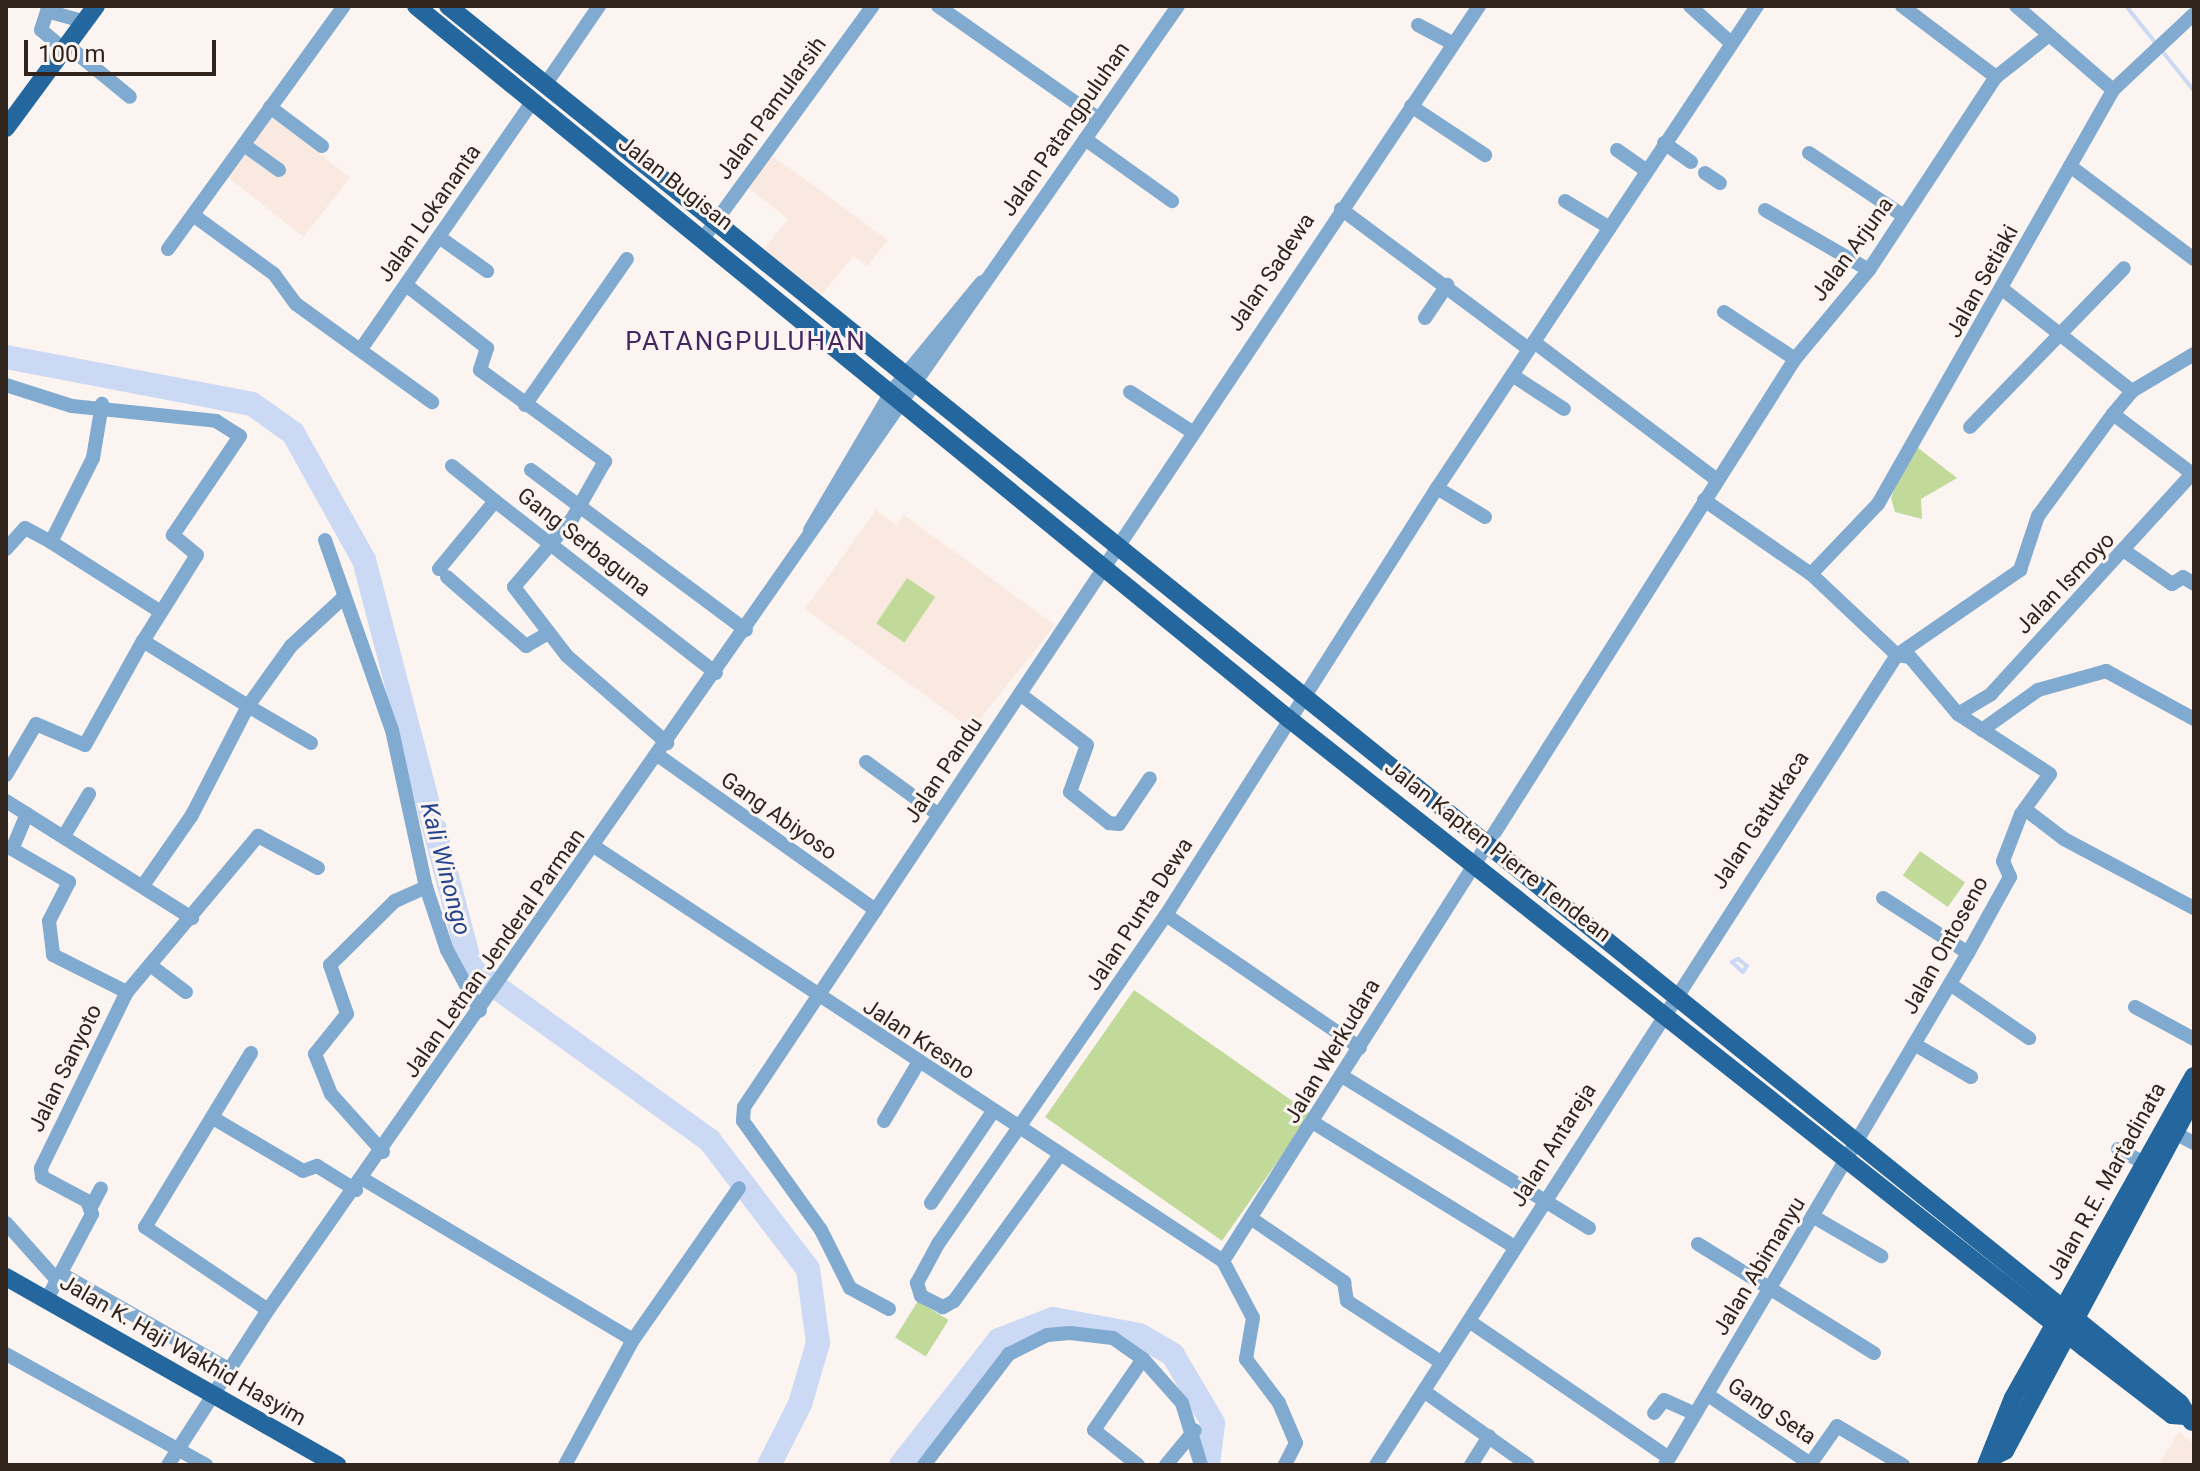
<!DOCTYPE html>
<style>
body{margin:0}
#map{position:relative;width:2200px;height:1471px;overflow:hidden;background:#fbf4f0;font-family:Roboto,sans-serif}
div>[style]{position:absolute}
[style*='--x']{left:calc(var(--x)*1px);top:calc(var(--y)*1px);width:calc(var(--w)*1px);rotate:calc(var(--a)*1deg)}
.built>*{inset:0;background:#fae9e0;transform-origin:0 0}
.green>*{inset:0;background:#c1da9a;transform-origin:0 0}
.stream>*{height:4px;margin:-2px;padding:0 2px;transform-origin:2px;border-radius:2px;background:#ccd9f4}
.river>*{height:24px;margin:-12px;padding:0 12px;transform-origin:12px;border-radius:12px;background:#ccd9f4}
.minor>*{height:14px;margin:-7px;padding:0 7px;transform-origin:7px;border-radius:7px;background:#80aad0}
.major>*{height:18px;margin:-9px;padding:0 9px;transform-origin:9px;border-radius:9px;background:#23679e}
span{translate:-50% -50%;white-space:nowrap;text-align:center;line-height:1.15;-webkit-text-stroke:6px #fbf4f0;paint-order:stroke}
.street-label{font-size:22px;color:#30241d}
.water-label{font-size:24px;color:#254490;font-style:italic}
.quarter-label{font-size:26px;color:#442760;letter-spacing:2px}
.frame{position:absolute;inset:0;border:8px solid #30241d;pointer-events:none}
.scale{position:absolute;left:24px;top:40px;width:192px;height:36px;box-sizing:border-box;border:4px solid #30241d;border-top:0;padding-left:10px;font-size:24px;line-height:28px;white-space:nowrap;color:#30241d;-webkit-text-stroke:6px #fbf4f0;paint-order:stroke}
</style>
<div id="map">
<div class="built">
<i style="left:271px;top:116px;width:100px;height:75px;rotate:38deg"></i>
<i style="clip-path:polygon(770px 154px,888px 240px,867px 266px,853px 256px,820px 297px,763px 251px,788px 219px,746px 186px)"></i>
<i style="clip-path:polygon(876px 510px,896px 525px,904px 515px,1055px 625px,972px 729px,805px 609px)"></i>
<i style="clip-path:polygon(2179px 1432px,2194px 1444px,2194px 1465px,2158px 1465px)"></i>
</div>
<div class="green">
<i style="clip-path:polygon(1913px 444px,1957px 478px,1921px 499px,1922px 519px,1895px 512px,1891px 498px)"></i>
<i style="left:907px;top:578px;width:34px;height:55px;rotate:34deg"></i>
<i style="left:1920px;top:851px;width:55px;height:30px;rotate:35deg"></i>
<i style="left:1134px;top:990px;width:216px;height:155px;rotate:35deg"></i>
<i style="left:918px;top:1301px;width:36px;height:43px;rotate:32deg"></i>
</div>
<div class="stream">
<i style="--x:2126;--y:6;--w:109;--a:51.3"></i>
<i style="--x:1738;--y:959;--w:11;--a:38"></i>
<i style="--x:1747;--y:966;--w:7;--a:124"></i>
<i style="--x:1743;--y:972;--w:15;--a:-138"></i>
<i style="--x:1732;--y:962;--w:7;--a:-27"></i>
</div>
<div class="river">
<i style="--x:6;--y:357;--w:250;--a:10.8"></i>
<i style="--x:252;--y:404;--w:50;--a:35.3"></i>
<i style="--x:293;--y:433;--w:145;--a:60.8"></i>
<i style="--x:364;--y:560;--w:423;--a:75.3"></i>
<i style="--x:471;--y:969;--w:294;--a:35.7"></i>
<i style="--x:710;--y:1141;--w:161;--a:52.6"></i>
<i style="--x:808;--y:1269;--w:75;--a:82.3"></i>
<i style="--x:818;--y:1343;--w:64;--a:106.4"></i>
<i style="--x:800;--y:1404;--w:68;--a:116.9"></i>
<i style="--x:901;--y:1465;--w:159;--a:-51.9"></i>
<i style="--x:999;--y:1340;--w:58;--a:-21.3"></i>
<i style="--x:1053;--y:1319;--w:87;--a:10.5"></i>
<i style="--x:1139;--y:1335;--w:39;--a:30"></i>
<i style="--x:1173;--y:1355;--w:79;--a:59.5"></i>
<i style="--x:1213;--y:1423;--w:42;--a:96.8"></i>
</div>
<div class="minor">
<i style="--x:938;--y:6;--w:197;--a:35.1"></i>
<i style="--x:1690;--y:6;--w:54;--a:42"></i>
<i style="--x:1902;--y:6;--w:118;--a:37.1"></i>
<i style="--x:2016;--y:6;--w:128;--a:40.9"></i>
<i style="--x:1418;--y:25;--w:40;--a:28"></i>
<i style="--x:68;--y:46;--w:80;--a:39.4"></i>
<i style="--x:65;--y:50;--w:31;--a:-140"></i>
<i style="--x:41;--y:30;--w:20;--a:-72"></i>
<i style="--x:47;--y:11;--w:40;--a:16"></i>
<i style="--x:545;--y:85;--w:96;--a:-55.6"></i>
<i style="--x:1411;--y:106;--w:89;--a:33.5"></i>
<i style="--x:270;--y:107;--w:65;--a:36.9"></i>
<i style="--x:1085;--y:139;--w:107;--a:35.5"></i>
<i style="--x:1664;--y:143;--w:33;--a:35"></i>
<i style="--x:244;--y:145;--w:43;--a:35.5"></i>
<i style="--x:1617;--y:150;--w:35;--a:35"></i>
<i style="--x:1809;--y:153;--w:114;--a:33.6"></i>
<i style="--x:2070;--y:166;--w:155;--a:36.9"></i>
<i style="--x:1705;--y:173;--w:18;--a:34"></i>
<i style="--x:1565;--y:201;--w:52;--a:31"></i>
<i style="--x:1341;--y:209;--w:234;--a:36.7"></i>
<i style="--x:1765;--y:210;--w:120;--a:30"></i>
<i style="--x:193;--y:215;--w:100;--a:36.1"></i>
<i style="--x:274;--y:274;--w:37;--a:54"></i>
<i style="--x:296;--y:304;--w:168;--a:35.8"></i>
<i style="--x:705;--y:236;--w:285;--a:-53.9"></i>
<i style="--x:439;--y:237;--w:59;--a:35.3"></i>
<i style="--x:168;--y:249;--w:300;--a:-54.1"></i>
<i style="--x:406;--y:285;--w:103;--a:37.9"></i>
<i style="--x:487;--y:348;--w:23;--a:108"></i>
<i style="--x:480;--y:370;--w:155;--a:36.1"></i>
<i style="--x:605;--y:461;--w:67;--a:119.6"></i>
<i style="--x:572;--y:519;--w:89;--a:130.5"></i>
<i style="--x:514;--y:587;--w:87;--a:52.5"></i>
<i style="--x:567;--y:656;--w:133;--a:41"></i>
<i style="--x:2001;--y:288;--w:167;--a:38.2"></i>
<i style="--x:1724;--y:312;--w:85;--a:33.5"></i>
<i style="--x:1425;--y:318;--w:40;--a:-56"></i>
<i style="--x:1534;--y:342;--w:229;--a:37"></i>
<i style="--x:361;--y:349;--w:302;--a:-55.3"></i>
<i style="--x:1512;--y:375;--w:62;--a:33.2"></i>
<i style="--x:6;--y:385;--w:69;--a:17.7"></i>
<i style="--x:72;--y:406;--w:145;--a:5.9"></i>
<i style="--x:216;--y:421;--w:28;--a:32"></i>
<i style="--x:240;--y:436;--w:120;--a:124.1"></i>
<i style="--x:173;--y:535;--w:31;--a:40"></i>
<i style="--x:197;--y:555;--w:102;--a:122.1"></i>
<i style="--x:1130;--y:392;--w:72;--a:32.6"></i>
<i style="--x:525;--y:405;--w:178;--a:-55.1"></i>
<i style="--x:2113;--y:414;--w:101;--a:37"></i>
<i style="--x:1970;--y:427;--w:221;--a:-45.9"></i>
<i style="--x:452;--y:466;--w:55;--a:39.1"></i>
<i style="--x:531;--y:470;--w:268;--a:36.7"></i>
<i style="--x:1437;--y:488;--w:56;--a:31.1"></i>
<i style="--x:1704;--y:500;--w:130;--a:34.7"></i>
<i style="--x:1811;--y:574;--w:118;--a:43.3"></i>
<i style="--x:810;--y:530;--w:161;--a:-59.5"></i>
<i style="--x:892;--y:391;--w:141;--a:-50.5"></i>
<i style="--x:325;--y:540;--w:201;--a:70.6"></i>
<i style="--x:392;--y:730;--w:161;--a:77.8"></i>
<i style="--x:51;--y:542;--w:130;--a:32.5"></i>
<i style="--x:6;--y:549;--w:28;--a:-48"></i>
<i style="--x:25;--y:528;--w:30;--a:28"></i>
<i style="--x:51;--y:542;--w:94;--a:-63.4"></i>
<i style="--x:93;--y:458;--w:55;--a:-80.5"></i>
<i style="--x:2126;--y:552;--w:56;--a:34.8"></i>
<i style="--x:2172;--y:584;--w:13;--a:-32"></i>
<i style="--x:2183;--y:577;--w:13;--a:32"></i>
<i style="--x:439;--y:569;--w:88;--a:-50.5"></i>
<i style="--x:495;--y:501;--w:280;--a:37.9"></i>
<i style="--x:1811;--y:574;--w:97;--a:-46.3"></i>
<i style="--x:1878;--y:504;--w:476;--a:-60.4"></i>
<i style="--x:2113;--y:90;--w:111;--a:-43.2"></i>
<i style="--x:447;--y:577;--w:105;--a:41.1"></i>
<i style="--x:526;--y:646;--w:24;--a:-30"></i>
<i style="--x:1020;--y:694;--w:84;--a:37.3"></i>
<i style="--x:1087;--y:745;--w:50;--a:109.9"></i>
<i style="--x:1070;--y:792;--w:50;--a:38.5"></i>
<i style="--x:1109;--y:823;--w:10;--a:6"></i>
<i style="--x:1119;--y:824;--w:55;--a:-56"></i>
<i style="--x:1958;--y:714;--w:39;--a:-31"></i>
<i style="--x:1991;--y:694;--w:301;--a:-47.6"></i>
<i style="--x:1982;--y:730;--w:69;--a:-35.5"></i>
<i style="--x:2038;--y:690;--w:71;--a:-15.6"></i>
<i style="--x:2106;--y:671;--w:100;--a:28.6"></i>
<i style="--x:311;--y:743;--w:73;--a:-149.6"></i>
<i style="--x:248;--y:706;--w:74;--a:-54.4"></i>
<i style="--x:291;--y:646;--w:69;--a:-42.7"></i>
<i style="--x:659;--y:756;--w:266;--a:35.4"></i>
<i style="--x:866;--y:762;--w:90;--a:36"></i>
<i style="--x:6;--y:775;--w:59;--a:-59.5"></i>
<i style="--x:36;--y:724;--w:53;--a:23.2"></i>
<i style="--x:85;--y:745;--w:119;--a:-60.9"></i>
<i style="--x:143;--y:641;--w:123;--a:31.8"></i>
<i style="--x:248;--y:706;--w:123;--a:117.2"></i>
<i style="--x:192;--y:815;--w:84;--a:124.8"></i>
<i style="--x:6;--y:801;--w:220;--a:32.2"></i>
<i style="--x:2026;--y:810;--w:48;--a:37.3"></i>
<i style="--x:2064;--y:839;--w:147;--a:28"></i>
<i style="--x:27;--y:814;--w:38;--a:113"></i>
<i style="--x:12;--y:849;--w:66;--a:30.1"></i>
<i style="--x:69;--y:882;--w:44;--a:117.1"></i>
<i style="--x:49;--y:921;--w:34;--a:83"></i>
<i style="--x:53;--y:955;--w:83;--a:26.6"></i>
<i style="--x:64;--y:836;--w:49;--a:-59.2"></i>
<i style="--x:595;--y:847;--w:752;--a:33.39"></i>
<i style="--x:1883;--y:898;--w:101;--a:32.9"></i>
<i style="--x:1166;--y:915;--w:235;--a:34.4"></i>
<i style="--x:154;--y:968;--w:40;--a:37"></i>
<i style="--x:1950;--y:984;--w:96;--a:34.4"></i>
<i style="--x:2135;--y:1007;--w:67;--a:28.5"></i>
<i style="--x:1914;--y:1044;--w:66;--a:30.1"></i>
<i style="--x:251;--y:1053;--w:204;--a:121.3"></i>
<i style="--x:145;--y:1227;--w:148;--a:34"></i>
<i style="--x:1342;--y:1076;--w:290;--a:31.6"></i>
<i style="--x:213;--y:1118;--w:104;--a:30.5"></i>
<i style="--x:303;--y:1171;--w:15;--a:-20"></i>
<i style="--x:317;--y:1166;--w:46;--a:31.6"></i>
<i style="--x:884;--y:1121;--w:65;--a:-59.5"></i>
<i style="--x:1314;--y:1123;--w:236;--a:31.7"></i>
<i style="--x:2175;--y:1133;--w:21;--a:28"></i>
<i style="--x:2118;--y:1149;--w:30;--a:28"></i>
<i style="--x:383;--y:1152;--w:78;--a:-131.9"></i>
<i style="--x:331;--y:1094;--w:43;--a:-111.8"></i>
<i style="--x:315;--y:1054;--w:51;--a:-51.3"></i>
<i style="--x:347;--y:1014;--w:52;--a:-109.1"></i>
<i style="--x:330;--y:965;--w:91;--a:-44.6"></i>
<i style="--x:395;--y:901;--w:34;--a:-24"></i>
<i style="--x:426;--y:887;--w:66;--a:71.6"></i>
<i style="--x:447;--y:950;--w:69;--a:61.6"></i>
<i style="--x:1059;--y:1156;--w:179;--a:125.9"></i>
<i style="--x:954;--y:1301;--w:13;--a:151"></i>
<i style="--x:943;--y:1307;--w:25;--a:-153"></i>
<i style="--x:921;--y:1296;--w:14;--a:-107"></i>
<i style="--x:917;--y:1283;--w:44;--a:-61.7"></i>
<i style="--x:938;--y:1244;--w:400;--a:-55.3"></i>
<i style="--x:1166;--y:915;--w:506;--a:-57.6"></i>
<i style="--x:1437;--y:488;--w:579;--a:-56.42"></i>
<i style="--x:363;--y:1179;--w:314;--a:30.8"></i>
<i style="--x:931;--y:1203;--w:109;--a:-55.9"></i>
<i style="--x:91;--y:1207;--w:21;--a:-62"></i>
<i style="--x:1814;--y:1217;--w:78;--a:30.2"></i>
<i style="--x:1252;--y:1219;--w:112;--a:34.4"></i>
<i style="--x:1344;--y:1282;--w:19;--a:81"></i>
<i style="--x:1347;--y:1301;--w:113;--a:33.1"></i>
<i style="--x:6;--y:1223;--w:75;--a:48.2"></i>
<i style="--x:1698;--y:1244;--w:207;--a:31.8"></i>
<i style="--x:1223;--y:1261;--w:1068;--a:-57.62"></i>
<i style="--x:1795;--y:359;--w:116;--a:-50.3"></i>
<i style="--x:1869;--y:270;--w:231;--a:-56.7"></i>
<i style="--x:1996;--y:77;--w:66;--a:-38.3"></i>
<i style="--x:1223;--y:1261;--w:64;--a:62.2"></i>
<i style="--x:1253;--y:1318;--w:42;--a:99.7"></i>
<i style="--x:1246;--y:1359;--w:55;--a:53.1"></i>
<i style="--x:1279;--y:1403;--w:43;--a:67"></i>
<i style="--x:1296;--y:1443;--w:25;--a:117"></i>
<i style="--x:60;--y:1273;--w:193;--a:29.7"></i>
<i style="--x:47;--y:1299;--w:96;--a:-62.1"></i>
<i style="--x:92;--y:1214;--w:14;--a:-111"></i>
<i style="--x:87;--y:1201;--w:51;--a:-151.9"></i>
<i style="--x:42;--y:1177;--w:9;--a:-96"></i>
<i style="--x:41;--y:1168;--w:196;--a:-64"></i>
<i style="--x:127;--y:992;--w:204;--a:-50"></i>
<i style="--x:258;--y:836;--w:68;--a:28.1"></i>
<i style="--x:889;--y:1309;--w:44;--a:-151.7"></i>
<i style="--x:850;--y:1288;--w:65;--a:-116.6"></i>
<i style="--x:821;--y:1230;--w:134;--a:-125.6"></i>
<i style="--x:743;--y:1121;--w:14;--a:-86"></i>
<i style="--x:744;--y:1107;--w:1324;--a:-56.27"></i>
<i style="--x:1469;--y:1321;--w:242;--a:34.4"></i>
<i style="--x:6;--y:1354;--w:229;--a:29"></i>
<i style="--x:1425;--y:1392;--w:126;--a:35.3"></i>
<i style="--x:1708;--y:1395;--w:125;--a:33.9"></i>
<i style="--x:1654;--y:1413;--w:16;--a:-52"></i>
<i style="--x:1664;--y:1400;--w:34;--a:24"></i>
<i style="--x:1811;--y:1463;--w:45;--a:-54.9"></i>
<i style="--x:1837;--y:1426;--w:77;--a:30.6"></i>
<i style="--x:168;--y:1465;--w:184;--a:-57.2"></i>
<i style="--x:268;--y:1310;--w:1590;--a:-55.09"></i>
<i style="--x:565;--y:1465;--w:142;--a:-61.5"></i>
<i style="--x:633;--y:1340;--w:185;--a:-55.1"></i>
<i style="--x:924;--y:1465;--w:140;--a:-52.6"></i>
<i style="--x:1009;--y:1354;--w:42;--a:-26.6"></i>
<i style="--x:1047;--y:1335;--w:23;--a:-5"></i>
<i style="--x:1070;--y:1333;--w:43;--a:6.6"></i>
<i style="--x:1113;--y:1338;--w:37;--a:35"></i>
<i style="--x:1143;--y:1359;--w:59;--a:48.4"></i>
<i style="--x:1182;--y:1403;--w:65;--a:73"></i>
<i style="--x:1138;--y:1465;--w:56;--a:-141.5"></i>
<i style="--x:1094;--y:1430;--w:86;--a:-55.4"></i>
<i style="--x:1166;--y:1465;--w:45;--a:-50.4"></i>
<i style="--x:1376;--y:1465;--w:963;--a:-57.25"></i>
<i style="--x:1897;--y:655;--w:150;--a:-34.6"></i>
<i style="--x:2020;--y:570;--w:57;--a:-71.6"></i>
<i style="--x:2038;--y:516;--w:127;--a:-53.7"></i>
<i style="--x:2113;--y:414;--w:30;--a:-50"></i>
<i style="--x:2132;--y:391;--w:72;--a:-30.8"></i>
<i style="--x:1471;--y:1465;--w:34;--a:-58"></i>
<i style="--x:1665;--y:1465;--w:595;--a:-59.38"></i>
<i style="--x:1968;--y:953;--w:87;--a:-61.1"></i>
<i style="--x:2010;--y:877;--w:17;--a:-114"></i>
<i style="--x:2003;--y:861;--w:50;--a:-69"></i>
<i style="--x:2021;--y:814;--w:49;--a:-54.1"></i>
<i style="--x:2050;--y:774;--w:110;--a:-146.9"></i>
<i style="--x:1958;--y:714;--w:75;--a:-130.1"></i>
<i style="--x:1910;--y:657;--w:13;--a:-171"></i>
</div>
<div class="major">
<i style="--x:416;--y:6;--w:1127;--a:39.24"></i>
<i style="--x:1289;--y:719;--w:1015;--a:38.32"></i>
<i style="--x:2085;--y:1348;--w:110;--a:37.6"></i>
<i style="--x:2172;--y:1415;--w:13;--a:4"></i>
<i style="--x:448;--y:6;--w:2225;--a:38.89"></i>
<i style="--x:2180;--y:1403;--w:22;--a:58"></i>
<i style="--x:6;--y:128;--w:152;--a:-53.6"></i>
<i style="--x:6;--y:1277;--w:381;--a:29.6"></i>
<i style="--x:1989;--y:1459;--w:18;--a:-27"></i>
<i style="--x:2005;--y:1451;--w:399;--a:-61.9"></i>
<i style="--x:1986;--y:1465;--w:72;--a:-68.1"></i>
<i style="--x:2013;--y:1398;--w:369;--a:-60.7"></i>
</div>
<div class="street-label">
<span style="left:771px;top:108px;rotate:-54deg">Jalan Pamularsih</span>
<span style="left:1065px;top:129px;rotate:-55deg">Jalan Patangpuluhan</span>
<span style="left:676px;top:183px;rotate:38deg">Jalan Bugisan</span>
<span style="left:429px;top:213px;rotate:-55deg">Jalan Lokananta</span>
<span style="left:1852px;top:249px;rotate:-54deg">Jalan Arjuna</span>
<span style="left:1271px;top:272px;rotate:-56deg">Jalan Sadewa</span>
<span style="left:1982px;top:281px;rotate:-61deg">Jalan Setiaki</span>
<span style="left:584px;top:542px;rotate:38deg">Gang Serbaguna</span>
<span style="left:2065px;top:583px;rotate:-46deg">Jalan Ismoyo</span>
<span style="left:943px;top:770px;rotate:-56deg">Jalan Pandu</span>
<span style="left:779px;top:816px;rotate:35deg">Gang Abiyoso</span>
<span style="left:1760px;top:820px;rotate:-57deg">Jalan Gatutkaca</span>
<span style="left:1498px;top:851px;rotate:38deg">Jalan Kapten Pierre Tendean</span>
<span style="left:1139px;top:914px;rotate:-57deg">Jalan Punta Dewa</span>
<span style="left:1945px;top:945px;rotate:-61deg">Jalan Ontoseno</span>
<span style="left:494px;top:953px;rotate:-55deg">Jalan Letnan Jenderal Parman</span>
<span style="left:919px;top:1039px;rotate:33deg">Jalan Kresno</span>
<span style="left:1332px;top:1051px;rotate:-59deg">Jalan Werkudara</span>
<span style="left:65px;top:1068px;rotate:-64deg">Jalan Sanyoto</span>
<span style="left:1553px;top:1145px;rotate:-58deg">Jalan Antareja</span>
<span style="left:2106px;top:1181px;rotate:-61deg">Jalan R.E. Martadinata</span>
<span style="left:1759px;top:1266px;rotate:-59deg">Jalan Abimanyu</span>
<span style="left:183px;top:1350px;rotate:30deg">Jalan K. Haji Wakhid Hasyim</span>
<span style="left:1772px;top:1411px;rotate:34deg">Gang Seta</span>
</div>
<div class="water-label">
<span style="left:445px;top:869px;rotate:75deg">Kali Winongo</span>
</div>
<div class="quarter-label">
<span style="left:746px;top:342px">PATANGPULUHAN</span>
</div>
<div class="frame"></div>
<div class="scale">100 m</div>
</div>
